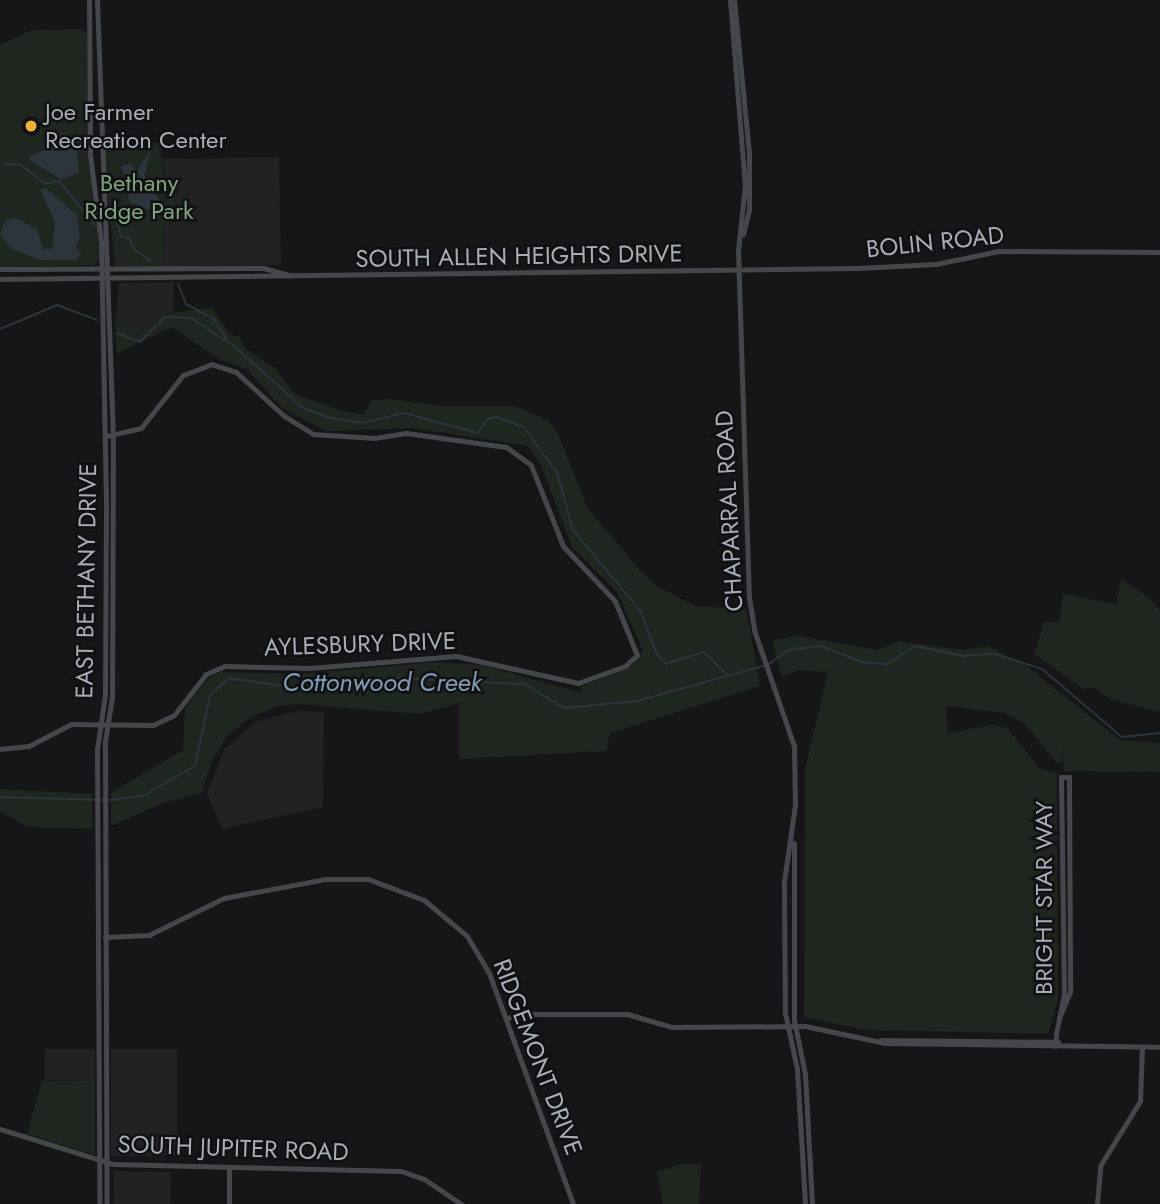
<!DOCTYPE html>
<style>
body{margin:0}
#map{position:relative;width:1160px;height:1204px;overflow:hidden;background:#161618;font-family:Jost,sans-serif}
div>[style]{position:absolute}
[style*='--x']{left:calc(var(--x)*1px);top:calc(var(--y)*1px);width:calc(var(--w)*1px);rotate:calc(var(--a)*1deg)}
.built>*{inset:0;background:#222225;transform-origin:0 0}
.green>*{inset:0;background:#1e261f}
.water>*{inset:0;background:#2c353c}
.stream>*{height:2px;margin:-1px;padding:0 1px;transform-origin:1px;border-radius:1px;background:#2c353c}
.secondary>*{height:5px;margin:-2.5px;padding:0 2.5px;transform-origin:2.5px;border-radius:2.5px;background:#45474d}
.dots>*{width:19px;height:19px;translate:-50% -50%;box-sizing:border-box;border:4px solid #111113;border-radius:50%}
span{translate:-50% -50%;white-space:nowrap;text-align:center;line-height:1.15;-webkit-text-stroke:5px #111113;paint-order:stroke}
.poi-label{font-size:24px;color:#a8adb8}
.left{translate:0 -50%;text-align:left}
.park-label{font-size:24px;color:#7fa381}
.street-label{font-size:24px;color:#a8adb8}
.water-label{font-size:26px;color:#7f9bb3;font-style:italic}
</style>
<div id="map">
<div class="built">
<i style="clip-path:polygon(279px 157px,281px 265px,164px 267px,163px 220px,174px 193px,170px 193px,161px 159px)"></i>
<i style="clip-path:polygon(174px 282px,173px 312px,162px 314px,138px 332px,115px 325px,119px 283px)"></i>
<i style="clip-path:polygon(299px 711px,324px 712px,323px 807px,222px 829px,207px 793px,224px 750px,255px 722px)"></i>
<i style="left:95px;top:1049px;width:31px;height:50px;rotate:90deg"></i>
<i style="left:111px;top:1049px;width:66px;height:107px"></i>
<i style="left:114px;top:1171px;width:57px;height:33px;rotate:1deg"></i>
</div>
<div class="green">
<i style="clip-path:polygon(32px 30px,83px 29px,87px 34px,89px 161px,98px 235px,99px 261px,94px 265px,0 267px,0 45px)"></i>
<i style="clip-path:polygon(160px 142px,162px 167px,170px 192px,175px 193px,175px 209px,163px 221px,164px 267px,115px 266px,103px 145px)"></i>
<i style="clip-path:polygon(212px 308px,230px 334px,239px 337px,246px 349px,275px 368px,295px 394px,342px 411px,364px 414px,372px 400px,390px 399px,442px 406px,515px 406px,548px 420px,557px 431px,587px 507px,639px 569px,657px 586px,695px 606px,746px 609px,760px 686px,610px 733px,606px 751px,459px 759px,459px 703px,420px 714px,299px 704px,278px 706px,250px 718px,226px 737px,211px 762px,202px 793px,163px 803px,111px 826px,111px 793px,183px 750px,185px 708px,207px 679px,220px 672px,297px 674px,437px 662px,482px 665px,581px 693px,582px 686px,631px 666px,643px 651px,617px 592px,572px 547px,541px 465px,528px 446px,413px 428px,326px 431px,282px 408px,247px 369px,219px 359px,172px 327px,117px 353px,115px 325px,139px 332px,162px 314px)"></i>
<i style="clip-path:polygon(1121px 579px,1150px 598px,1160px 610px,1160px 712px,1110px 699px,1094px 687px,1084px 689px,1034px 654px,1044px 622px,1059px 622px,1063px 594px,1116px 604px)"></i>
<i style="clip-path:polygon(800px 636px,878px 650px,899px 641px,961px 650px,988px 646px,1025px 665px,1120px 740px,1160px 743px,1160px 772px,1064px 771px,1062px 743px,1062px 762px,1057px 763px,1025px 724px,1004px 713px,946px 706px,948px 733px,992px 725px,1008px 728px,1039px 768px,1057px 774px,1058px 1000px,1048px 1034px,866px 1030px,804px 1017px,805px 769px,828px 672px,799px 670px,782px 677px,772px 640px)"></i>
<i style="clip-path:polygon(0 789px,92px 794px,93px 829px,28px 827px,0 811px)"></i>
<i style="clip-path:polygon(95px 1080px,95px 1155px,27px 1134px,42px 1081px)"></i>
<i style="clip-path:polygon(681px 1164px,701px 1165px,699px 1204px,663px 1204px,657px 1172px)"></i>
</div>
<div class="water">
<i style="clip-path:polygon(66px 133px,77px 149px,79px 172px,62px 180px,27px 158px,51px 147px,55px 135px)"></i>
<i style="clip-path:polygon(152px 148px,144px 176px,162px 205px,160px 210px,141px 209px,129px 200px,122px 165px,131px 164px,136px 172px)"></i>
<i style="clip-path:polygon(46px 188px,77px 215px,80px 237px,76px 248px,81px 253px,76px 260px,41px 260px,13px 250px,0 235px,5px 221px,16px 218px,37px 229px,43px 249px,52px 249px,55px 222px,40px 189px)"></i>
</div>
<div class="stream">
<i style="--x:5;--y:164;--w:16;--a:4"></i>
<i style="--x:21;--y:165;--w:31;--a:38"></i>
<i style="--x:45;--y:184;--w:14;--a:-12"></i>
<i style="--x:59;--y:181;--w:57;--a:50.7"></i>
<i style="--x:117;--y:224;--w:13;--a:72"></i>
<i style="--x:121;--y:236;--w:9;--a:18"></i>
<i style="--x:130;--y:239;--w:9;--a:72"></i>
<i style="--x:133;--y:248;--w:21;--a:37"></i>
<i style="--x:178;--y:284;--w:22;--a:68"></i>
<i style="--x:186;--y:304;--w:32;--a:28"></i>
<i style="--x:214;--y:319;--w:26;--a:58"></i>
<i style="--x:0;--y:329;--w:62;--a:-22.8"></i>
<i style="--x:57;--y:305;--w:43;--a:20.6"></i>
<i style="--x:117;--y:333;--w:25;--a:21"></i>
<i style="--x:140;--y:342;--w:35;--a:-45"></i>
<i style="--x:165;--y:317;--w:26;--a:2"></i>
<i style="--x:191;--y:318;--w:51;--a:33.1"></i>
<i style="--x:234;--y:346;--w:93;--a:41.9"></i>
<i style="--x:303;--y:408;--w:30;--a:20"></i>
<i style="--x:331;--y:418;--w:31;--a:9"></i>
<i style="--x:362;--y:423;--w:43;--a:-13.4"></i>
<i style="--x:404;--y:413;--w:76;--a:15.3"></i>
<i style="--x:477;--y:433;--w:18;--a:-52"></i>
<i style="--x:488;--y:419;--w:8;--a:-14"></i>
<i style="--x:496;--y:417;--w:30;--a:20"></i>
<i style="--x:524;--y:427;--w:57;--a:54.3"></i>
<i style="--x:557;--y:473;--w:59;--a:74.3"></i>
<i style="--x:573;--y:530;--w:104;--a:50.1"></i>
<i style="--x:640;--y:610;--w:47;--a:68.9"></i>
<i style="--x:657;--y:654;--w:13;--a:48"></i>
<i style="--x:666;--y:664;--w:40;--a:-18"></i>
<i style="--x:704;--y:652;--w:33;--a:45"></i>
<i style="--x:769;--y:664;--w:24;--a:-36"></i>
<i style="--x:788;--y:650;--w:33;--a:-7"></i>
<i style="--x:821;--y:646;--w:44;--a:21.3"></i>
<i style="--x:862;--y:662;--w:25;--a:5"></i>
<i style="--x:887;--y:664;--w:33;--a:-33"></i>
<i style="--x:915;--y:646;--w:50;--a:11.5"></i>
<i style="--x:964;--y:656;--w:31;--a:-4"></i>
<i style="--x:995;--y:654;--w:49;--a:17.7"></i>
<i style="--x:1042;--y:669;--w:105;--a:40.4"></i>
<i style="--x:1122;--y:737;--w:38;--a:-6"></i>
<i style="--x:0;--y:797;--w:103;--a:1.7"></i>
<i style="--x:109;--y:800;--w:34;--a:-7"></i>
<i style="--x:143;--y:796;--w:60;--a:-30"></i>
<i style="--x:195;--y:766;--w:73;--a:-78.1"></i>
<i style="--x:210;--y:695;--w:25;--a:-42"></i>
<i style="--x:229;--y:678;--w:76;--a:8.3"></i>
<i style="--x:304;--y:689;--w:97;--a:-6.5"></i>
<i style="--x:400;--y:678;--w:124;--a:2.8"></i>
<i style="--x:524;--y:684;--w:47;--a:31"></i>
<i style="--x:564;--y:708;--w:73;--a:-5.5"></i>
<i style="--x:637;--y:701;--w:131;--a:-15.5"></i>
</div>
<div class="secondary">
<i style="--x:89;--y:0;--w:154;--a:89.6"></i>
<i style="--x:90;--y:154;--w:89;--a:82.9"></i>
<i style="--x:101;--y:242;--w:262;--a:88.9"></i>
<i style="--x:106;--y:504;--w:191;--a:90.3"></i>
<i style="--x:105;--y:695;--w:55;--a:98.4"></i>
<i style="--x:97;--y:749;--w:455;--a:89.7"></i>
<i style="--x:97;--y:0;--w:435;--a:87.9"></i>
<i style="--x:113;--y:435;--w:262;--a:90.2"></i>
<i style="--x:112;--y:697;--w:45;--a:99"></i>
<i style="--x:105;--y:741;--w:463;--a:89.8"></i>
<i style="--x:730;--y:0;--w:186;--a:85.4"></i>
<i style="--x:745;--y:185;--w:65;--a:96.1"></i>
<i style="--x:738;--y:250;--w:347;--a:88.2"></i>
<i style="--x:749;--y:597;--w:33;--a:81"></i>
<i style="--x:754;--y:630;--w:123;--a:71"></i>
<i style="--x:794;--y:746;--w:59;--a:89"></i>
<i style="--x:795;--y:805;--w:77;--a:98.2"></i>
<i style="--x:784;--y:881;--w:132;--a:89.6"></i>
<i style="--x:785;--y:1013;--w:57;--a:77.9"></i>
<i style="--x:797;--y:1069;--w:135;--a:86.6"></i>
<i style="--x:734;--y:0;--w:154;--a:84.4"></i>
<i style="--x:749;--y:153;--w:57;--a:90"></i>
<i style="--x:749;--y:210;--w:25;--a:104"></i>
<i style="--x:0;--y:269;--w:263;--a:-0.2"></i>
<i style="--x:263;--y:268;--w:28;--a:15"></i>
<i style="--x:0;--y:279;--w:858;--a:-0.73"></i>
<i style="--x:858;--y:268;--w:78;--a:-2.9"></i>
<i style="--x:936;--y:264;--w:64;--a:-11.7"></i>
<i style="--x:999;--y:251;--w:161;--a:0.4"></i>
<i style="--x:0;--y:749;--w:29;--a:-6"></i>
<i style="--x:29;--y:746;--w:47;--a:-27.6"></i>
<i style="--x:71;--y:724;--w:82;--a:0.7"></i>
<i style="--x:153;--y:725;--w:23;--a:-25"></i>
<i style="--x:174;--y:715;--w:52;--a:-52"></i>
<i style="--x:206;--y:674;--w:21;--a:-23"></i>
<i style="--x:225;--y:666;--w:85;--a:1.3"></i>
<i style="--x:310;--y:668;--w:146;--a:-4.7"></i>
<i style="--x:456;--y:656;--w:125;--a:12.5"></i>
<i style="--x:578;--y:683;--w:50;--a:-19.9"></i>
<i style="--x:625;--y:666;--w:16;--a:-43"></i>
<i style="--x:637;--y:655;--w:58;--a:-112.2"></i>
<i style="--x:615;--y:601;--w:76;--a:-133.4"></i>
<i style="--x:563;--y:546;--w:87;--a:-111.6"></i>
<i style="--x:531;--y:465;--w:31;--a:-144"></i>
<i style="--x:506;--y:447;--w:101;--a:-172"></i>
<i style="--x:406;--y:433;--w:31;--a:171"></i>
<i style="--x:375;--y:438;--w:62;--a:-176.3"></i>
<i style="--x:313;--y:434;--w:34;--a:-148"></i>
<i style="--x:284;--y:416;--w:65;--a:-137.5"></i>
<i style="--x:236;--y:372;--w:25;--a:-162"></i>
<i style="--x:212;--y:364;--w:31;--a:159"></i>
<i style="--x:183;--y:375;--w:68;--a:128.4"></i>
<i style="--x:141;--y:428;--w:37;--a:167"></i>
<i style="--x:794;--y:843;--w:177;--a:90"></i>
<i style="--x:794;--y:1020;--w:55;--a:78.5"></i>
<i style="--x:805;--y:1074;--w:130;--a:86.9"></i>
<i style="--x:105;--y:937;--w:44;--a:-2.6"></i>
<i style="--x:149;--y:935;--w:84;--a:-26.3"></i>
<i style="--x:224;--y:898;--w:104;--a:-10.6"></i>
<i style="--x:326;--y:879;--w:42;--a:0"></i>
<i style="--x:368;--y:879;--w:60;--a:20.6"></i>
<i style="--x:424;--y:900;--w:56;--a:39.9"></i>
<i style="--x:467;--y:936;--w:43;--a:59.3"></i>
<i style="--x:489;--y:973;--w:246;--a:70"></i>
<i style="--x:507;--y:1018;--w:17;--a:-13"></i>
<i style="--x:524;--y:1014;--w:103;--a:0"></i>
<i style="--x:627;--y:1014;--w:47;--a:16.1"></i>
<i style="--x:672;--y:1027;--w:133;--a:-0.4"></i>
<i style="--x:805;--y:1026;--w:82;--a:12"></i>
<i style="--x:885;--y:1043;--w:275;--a:0.8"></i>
<i style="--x:881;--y:1040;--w:177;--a:0.6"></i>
<i style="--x:1055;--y:1046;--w:12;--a:-85"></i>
<i style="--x:1056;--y:1034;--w:41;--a:-78.7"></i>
<i style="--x:1064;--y:994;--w:217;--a:-90.8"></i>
<i style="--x:1061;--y:777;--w:8;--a:0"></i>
<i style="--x:1069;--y:777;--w:215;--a:89.7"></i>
<i style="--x:1070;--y:992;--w:28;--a:113"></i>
<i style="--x:0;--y:1129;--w:118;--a:17.2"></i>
<i style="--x:113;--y:1164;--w:288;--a:1.4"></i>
<i style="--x:401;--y:1171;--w:24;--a:19"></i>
<i style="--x:424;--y:1179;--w:45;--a:34"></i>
<i style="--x:229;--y:1204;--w:37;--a:-90"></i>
<i style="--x:1097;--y:1204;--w:38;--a:-85"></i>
<i style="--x:1100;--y:1166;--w:76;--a:-58.4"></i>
<i style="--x:1140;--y:1101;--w:54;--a:-87.9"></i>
</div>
<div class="dots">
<i style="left:31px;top:126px;background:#f2b134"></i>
</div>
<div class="poi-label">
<span class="left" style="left:45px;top:126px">Joe Farmer<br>Recreation Center</span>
</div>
<div class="park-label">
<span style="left:139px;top:197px">Bethany<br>Ridge Park</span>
</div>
<div class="street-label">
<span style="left:935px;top:242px;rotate:-6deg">BOLIN ROAD</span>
<span style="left:519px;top:256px;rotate:-1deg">SOUTH ALLEN HEIGHTS DRIVE</span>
<span style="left:729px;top:511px;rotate:-93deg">CHAPARRAL ROAD</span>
<span style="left:86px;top:581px;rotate:-89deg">EAST BETHANY DRIVE</span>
<span style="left:360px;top:644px;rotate:-2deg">AYLESBURY DRIVE</span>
<span style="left:1044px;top:898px;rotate:-90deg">BRIGHT STAR WAY</span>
<span style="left:538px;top:1057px;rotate:69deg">RIDGEMONT DRIVE</span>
<span style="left:233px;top:1148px;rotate:2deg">SOUTH JUPITER ROAD</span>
</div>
<div class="water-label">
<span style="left:382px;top:683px">Cottonwood Creek</span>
</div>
</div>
